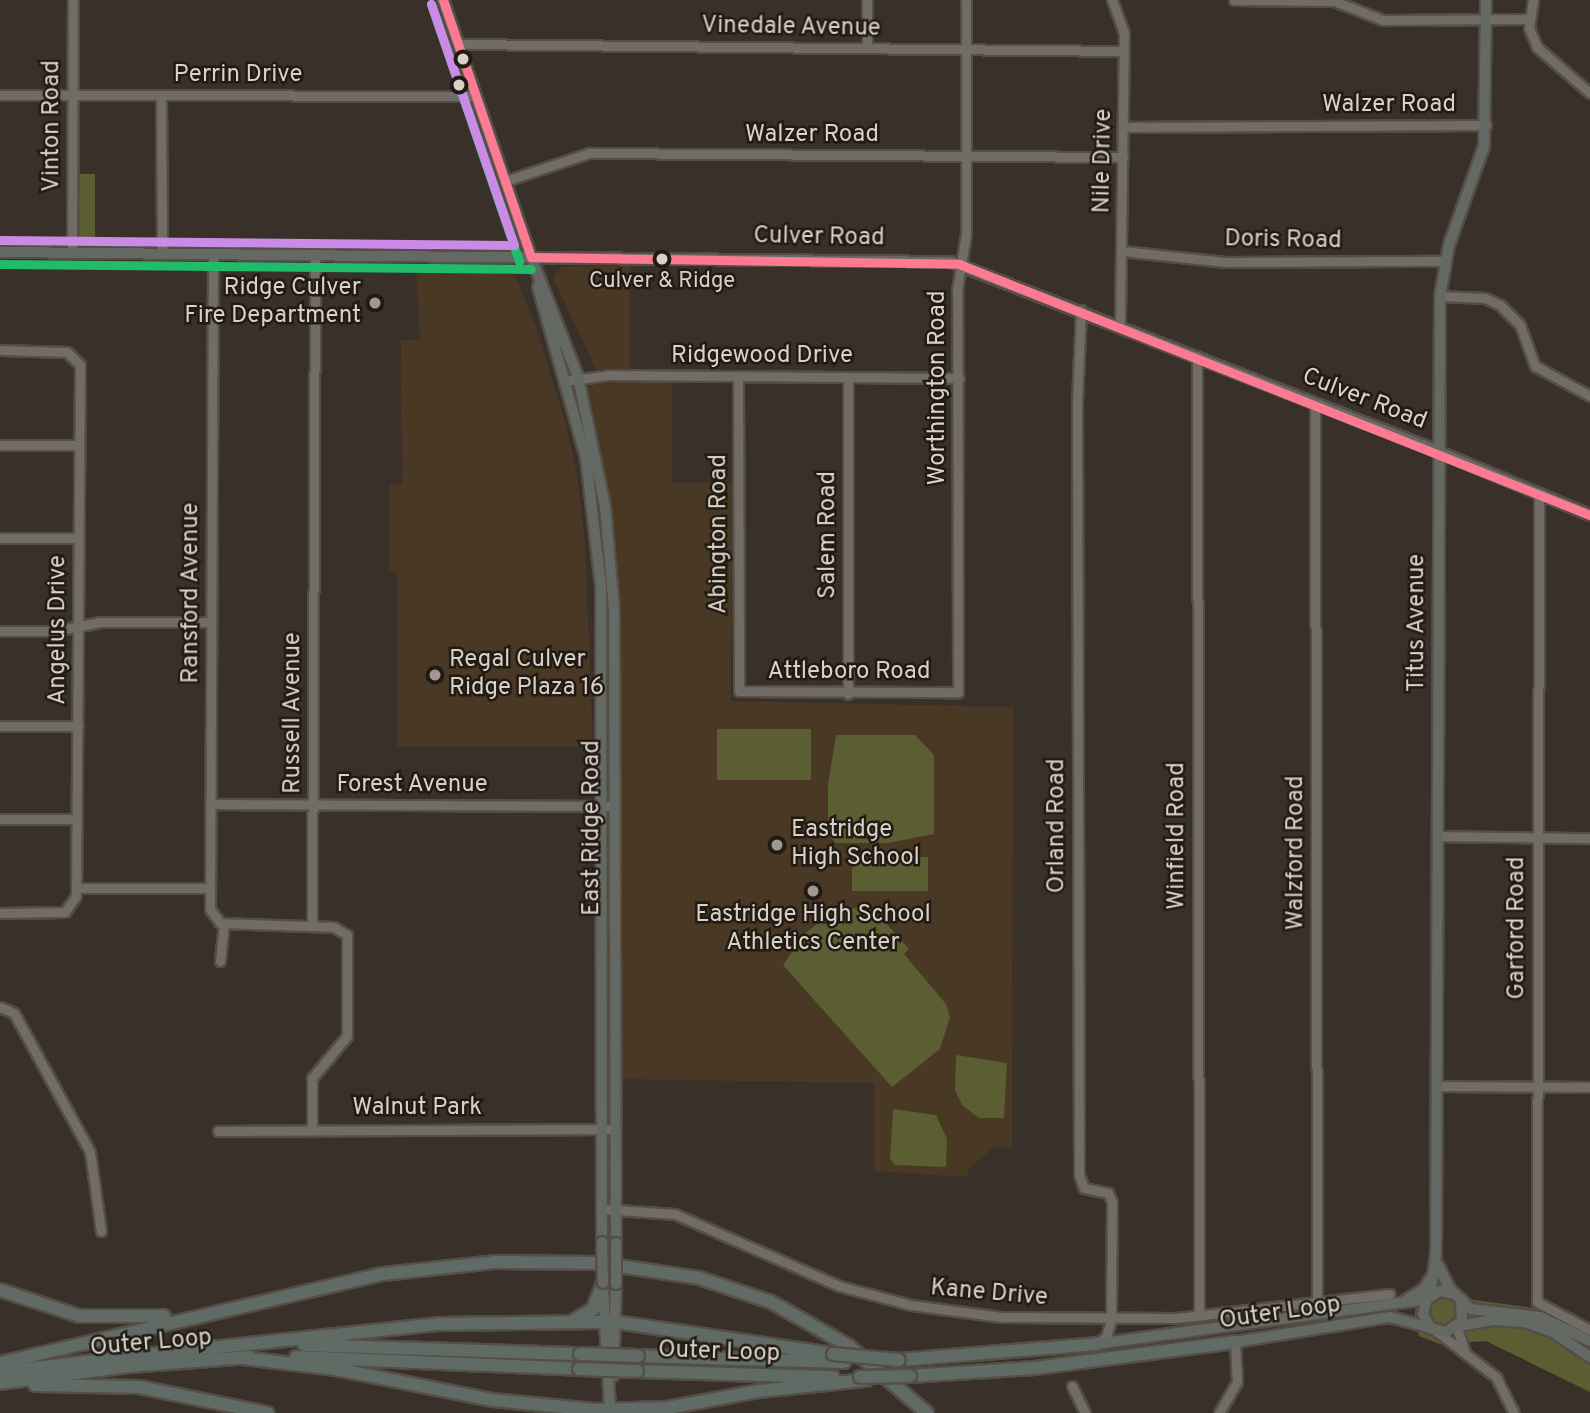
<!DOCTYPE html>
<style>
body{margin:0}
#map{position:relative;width:1590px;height:1413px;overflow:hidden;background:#393129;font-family:Overpass,sans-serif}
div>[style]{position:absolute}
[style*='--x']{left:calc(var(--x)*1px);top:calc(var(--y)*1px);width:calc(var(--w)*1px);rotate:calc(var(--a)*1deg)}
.built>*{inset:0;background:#493824}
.green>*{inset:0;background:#5b5d32;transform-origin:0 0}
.roads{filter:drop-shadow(2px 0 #544e46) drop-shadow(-2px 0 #544e46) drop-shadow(0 2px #544e46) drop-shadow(0 -2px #544e46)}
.minor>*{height:9px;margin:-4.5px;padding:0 4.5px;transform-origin:4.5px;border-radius:4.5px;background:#716c65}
.major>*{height:10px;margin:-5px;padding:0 5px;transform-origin:5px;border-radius:5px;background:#656964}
.highway>*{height:12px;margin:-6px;padding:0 6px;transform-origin:6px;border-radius:6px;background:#616b66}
.bridges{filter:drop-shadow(2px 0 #544e46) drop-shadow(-2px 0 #544e46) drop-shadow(0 2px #544e46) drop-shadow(0 -2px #544e46)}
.major-bridge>*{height:10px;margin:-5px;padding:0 5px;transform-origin:5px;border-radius:5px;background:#656964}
.highway-bridge>*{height:12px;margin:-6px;padding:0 6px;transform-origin:6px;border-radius:6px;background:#616b66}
.bus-1>*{height:9px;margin:-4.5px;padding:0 4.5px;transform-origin:4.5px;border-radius:4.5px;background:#fe7a93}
.bus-2>*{height:9px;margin:-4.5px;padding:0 4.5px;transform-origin:4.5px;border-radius:4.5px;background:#20bc6c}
.bus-3>*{height:9px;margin:-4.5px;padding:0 4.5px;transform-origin:4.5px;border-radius:4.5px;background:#ca8be6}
.dots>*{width:19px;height:19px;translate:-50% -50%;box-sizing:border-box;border:4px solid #211b14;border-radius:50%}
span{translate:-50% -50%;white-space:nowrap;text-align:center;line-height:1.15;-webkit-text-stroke:5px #211b14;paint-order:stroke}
.bus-label{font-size:22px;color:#d9d1c7}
.street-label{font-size:24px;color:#d9d1c7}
.poi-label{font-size:24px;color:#d9d1c7}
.right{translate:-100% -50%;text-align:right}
.left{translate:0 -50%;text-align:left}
</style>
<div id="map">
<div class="built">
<i style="clip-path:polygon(630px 265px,630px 370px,596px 369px,553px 278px,561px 267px)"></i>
<i style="clip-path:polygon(416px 267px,515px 275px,535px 325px,566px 423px,577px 475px,585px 542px,593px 746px,397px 746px,397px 572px,389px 572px,390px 485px,402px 484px,401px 340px,420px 340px)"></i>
<i style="clip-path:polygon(672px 378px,672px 482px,732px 483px,731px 701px,1013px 707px,1012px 1148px,994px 1147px,968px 1169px,967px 1177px,874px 1171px,874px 1083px,619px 1079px,616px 567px,606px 477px,588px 388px,597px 379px)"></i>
</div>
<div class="green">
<i style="left:79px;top:174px;width:16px;height:70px"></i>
<i style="left:717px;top:729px;width:94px;height:51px"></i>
<i style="clip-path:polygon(836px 735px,915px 735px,934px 755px,934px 834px,888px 843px,836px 843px,828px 834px,828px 785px)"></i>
<i style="left:928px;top:857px;width:34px;height:76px;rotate:90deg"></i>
<i style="clip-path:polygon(868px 903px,909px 949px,904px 954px,946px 1004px,950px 1017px,940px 1049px,892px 1087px,783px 965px,804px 934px,821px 921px)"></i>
<i style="clip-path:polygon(956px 1055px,1007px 1063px,1004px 1118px,979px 1118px,962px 1105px,955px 1090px)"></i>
<i style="clip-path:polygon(893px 1109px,936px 1115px,947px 1139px,946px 1167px,895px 1165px,890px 1159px)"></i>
<i style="clip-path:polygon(1448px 1277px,1467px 1299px,1547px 1310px,1590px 1333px,1590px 1392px,1486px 1341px,1440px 1344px,1419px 1336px,1414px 1320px,1418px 1291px,1425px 1283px)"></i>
</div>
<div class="roads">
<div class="minor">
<i style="--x:1112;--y:0;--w:35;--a:70"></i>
<i style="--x:1124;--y:33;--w:293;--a:90.8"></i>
<i style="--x:1234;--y:0;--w:100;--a:0.6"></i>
<i style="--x:1334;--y:1;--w:53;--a:21.2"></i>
<i style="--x:1383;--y:20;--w:145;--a:-0.4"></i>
<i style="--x:1533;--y:0;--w:28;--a:98"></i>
<i style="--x:1529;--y:28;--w:21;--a:67"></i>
<i style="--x:1537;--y:47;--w:70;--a:41"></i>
<i style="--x:458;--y:44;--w:666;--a:0.6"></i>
<i style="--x:867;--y:48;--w:48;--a:-90"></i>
<i style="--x:0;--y:95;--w:476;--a:0.1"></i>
<i style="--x:161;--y:96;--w:157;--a:89.6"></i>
<i style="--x:1124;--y:127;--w:362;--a:-0.3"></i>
<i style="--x:505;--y:181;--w:89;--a:-18.4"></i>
<i style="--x:589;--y:153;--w:534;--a:0.43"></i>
<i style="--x:1122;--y:251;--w:104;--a:6.1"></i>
<i style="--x:1225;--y:262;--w:220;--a:-0.3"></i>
<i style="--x:72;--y:252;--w:252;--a:-89.8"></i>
<i style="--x:213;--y:254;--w:655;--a:90.26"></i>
<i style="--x:210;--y:909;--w:17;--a:54"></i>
<i style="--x:220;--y:923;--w:114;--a:2"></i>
<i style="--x:334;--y:927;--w:15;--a:32"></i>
<i style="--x:347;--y:935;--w:101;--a:90"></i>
<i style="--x:347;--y:1036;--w:55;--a:129.8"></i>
<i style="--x:312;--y:1078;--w:51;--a:90"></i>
<i style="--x:1440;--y:296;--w:45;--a:2.5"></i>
<i style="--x:1485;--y:298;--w:17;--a:25"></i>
<i style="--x:1500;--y:305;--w:28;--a:45"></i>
<i style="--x:1520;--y:325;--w:44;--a:69.9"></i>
<i style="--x:1535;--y:366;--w:63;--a:28.6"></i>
<i style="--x:1081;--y:310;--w:90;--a:92.5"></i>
<i style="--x:1077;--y:400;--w:775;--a:89.85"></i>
<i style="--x:1079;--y:1175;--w:14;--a:69"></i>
<i style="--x:1084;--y:1188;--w:25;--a:12"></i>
<i style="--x:1108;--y:1193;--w:10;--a:66"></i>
<i style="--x:1112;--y:1202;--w:118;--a:90.5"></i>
<i style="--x:1111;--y:1320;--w:18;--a:106"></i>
<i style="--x:1106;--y:1337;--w:12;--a:145"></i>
<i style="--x:0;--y:350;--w:67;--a:1.7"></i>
<i style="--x:67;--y:352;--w:18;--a:45"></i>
<i style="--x:80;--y:365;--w:531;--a:90.43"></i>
<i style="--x:76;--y:896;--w:19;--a:125"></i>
<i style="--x:65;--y:912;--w:65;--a:179.1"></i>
<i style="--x:1197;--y:356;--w:960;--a:89.88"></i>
<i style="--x:738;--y:376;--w:315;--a:89.8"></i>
<i style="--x:739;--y:691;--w:219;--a:0.3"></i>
<i style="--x:958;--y:692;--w:402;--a:-90.1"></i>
<i style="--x:957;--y:290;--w:57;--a:-80.9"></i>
<i style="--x:966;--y:234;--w:234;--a:-90"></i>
<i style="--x:565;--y:381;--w:43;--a:-7.9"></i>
<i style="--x:608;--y:375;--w:351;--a:0.5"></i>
<i style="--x:1315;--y:403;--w:900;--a:89.87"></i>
<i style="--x:0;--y:445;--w:78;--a:0"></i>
<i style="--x:1539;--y:494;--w:808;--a:90.14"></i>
<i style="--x:1537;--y:1302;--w:60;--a:27.8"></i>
<i style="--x:0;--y:538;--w:78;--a:0"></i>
<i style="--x:0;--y:631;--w:55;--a:0"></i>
<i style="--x:55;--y:631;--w:46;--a:-11.3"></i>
<i style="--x:100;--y:622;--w:110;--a:0"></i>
<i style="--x:848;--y:694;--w:317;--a:-90"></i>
<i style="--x:0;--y:726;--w:78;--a:0"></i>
<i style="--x:210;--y:804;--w:403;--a:0.3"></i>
<i style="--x:0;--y:819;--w:77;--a:0"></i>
<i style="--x:1438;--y:836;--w:152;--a:0.8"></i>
<i style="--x:76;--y:888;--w:134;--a:0"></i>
<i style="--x:312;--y:926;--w:672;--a:-89.74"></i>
<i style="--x:220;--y:961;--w:37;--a:-84"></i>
<i style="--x:0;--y:1007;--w:15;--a:23"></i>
<i style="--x:14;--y:1013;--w:158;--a:61.3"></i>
<i style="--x:90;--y:1152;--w:80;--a:82.1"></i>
<i style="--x:1437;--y:1086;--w:153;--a:0.4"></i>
<i style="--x:218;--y:1131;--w:397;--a:-0.3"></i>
<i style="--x:602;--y:1209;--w:73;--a:3.9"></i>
<i style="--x:675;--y:1214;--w:179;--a:23.7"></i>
<i style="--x:839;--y:1286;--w:74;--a:14.8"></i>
<i style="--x:911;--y:1305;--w:91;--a:7.6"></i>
<i style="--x:1001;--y:1317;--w:175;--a:0.3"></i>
<i style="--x:1176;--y:1318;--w:215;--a:-6.4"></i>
<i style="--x:1457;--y:1328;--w:25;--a:72"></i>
<i style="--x:1436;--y:1331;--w:76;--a:37.5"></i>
<i style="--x:1496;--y:1377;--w:40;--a:63.4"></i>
<i style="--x:1072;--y:1386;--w:30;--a:64"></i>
<i style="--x:1219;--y:1413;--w:36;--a:-60"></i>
<i style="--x:1237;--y:1382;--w:40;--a:-92.9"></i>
</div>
<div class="major">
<i style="--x:443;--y:0;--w:272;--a:71.1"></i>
<i style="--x:531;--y:257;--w:129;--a:68.6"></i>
<i style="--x:578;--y:377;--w:132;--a:78.2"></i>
<i style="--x:605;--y:506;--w:103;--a:85"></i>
<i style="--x:614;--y:609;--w:634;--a:89.82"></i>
<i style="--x:0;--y:252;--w:951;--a:0.6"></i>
<i style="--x:951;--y:262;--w:508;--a:21.22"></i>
<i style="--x:1425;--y:446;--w:179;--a:22.7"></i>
<i style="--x:538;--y:287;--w:178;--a:74.3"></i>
<i style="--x:586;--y:458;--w:129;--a:83.3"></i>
<i style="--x:601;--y:586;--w:656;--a:89.91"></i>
<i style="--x:1438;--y:1265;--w:25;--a:64"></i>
<i style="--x:1449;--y:1288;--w:30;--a:44"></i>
<i style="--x:1471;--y:1309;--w:69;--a:6.6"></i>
<i style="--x:1540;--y:1317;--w:55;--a:25.6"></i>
<i style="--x:603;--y:1288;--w:123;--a:86.7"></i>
<i style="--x:1430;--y:1295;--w:41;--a:-81.7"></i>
<i style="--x:1436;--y:1254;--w:958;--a:-89.76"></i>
<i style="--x:1440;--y:296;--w:52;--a:-80"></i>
<i style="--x:1449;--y:245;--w:105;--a:-70.5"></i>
<i style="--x:1484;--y:146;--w:146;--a:-89.2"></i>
<i style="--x:1403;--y:1302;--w:25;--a:-32"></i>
<i style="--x:1424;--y:1289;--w:15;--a:-58"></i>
<i style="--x:1459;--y:1326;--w:36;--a:-10"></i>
<i style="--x:1494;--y:1320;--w:31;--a:4"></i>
<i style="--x:1525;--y:1322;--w:30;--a:20"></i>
<i style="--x:1553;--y:1332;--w:45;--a:34"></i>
<i style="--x:1431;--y:1329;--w:17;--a:-118"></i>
<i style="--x:1423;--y:1314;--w:16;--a:-75"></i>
<i style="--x:1427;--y:1299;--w:15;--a:-32"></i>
<i style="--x:1440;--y:1291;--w:14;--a:12"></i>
<i style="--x:1235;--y:1342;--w:157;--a:-9.2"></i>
<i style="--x:1390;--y:1317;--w:58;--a:15"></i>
<i style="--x:1446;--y:1332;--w:19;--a:-35"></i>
<i style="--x:1462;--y:1321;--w:20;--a:-93"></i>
<i style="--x:1096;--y:1344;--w:334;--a:-7.7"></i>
<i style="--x:613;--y:1376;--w:92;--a:-88.1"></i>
</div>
<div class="highway">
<i style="--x:0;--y:1290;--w:83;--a:18.2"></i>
<i style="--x:79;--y:1316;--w:85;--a:0"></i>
<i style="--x:575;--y:1320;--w:21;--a:-31"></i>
<i style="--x:593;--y:1309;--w:28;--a:-69"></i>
<i style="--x:304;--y:1345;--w:276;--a:1.9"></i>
<i style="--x:210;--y:1348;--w:231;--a:-6"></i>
<i style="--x:440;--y:1324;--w:176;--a:-0.7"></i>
<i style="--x:616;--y:1322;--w:219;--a:8.4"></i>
<i style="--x:638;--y:1356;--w:206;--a:1.7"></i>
<i style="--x:296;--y:1357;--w:283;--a:2.4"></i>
<i style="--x:243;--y:1358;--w:94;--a:6.7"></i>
<i style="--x:336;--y:1369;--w:160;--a:11.2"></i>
<i style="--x:493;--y:1400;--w:102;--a:5.6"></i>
<i style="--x:595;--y:1410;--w:72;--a:-1.6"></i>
<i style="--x:667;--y:1408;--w:94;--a:-10.5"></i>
<i style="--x:759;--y:1391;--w:108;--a:-5.9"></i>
<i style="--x:899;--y:1360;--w:198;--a:-4.6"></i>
<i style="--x:0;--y:1363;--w:393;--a:-13.1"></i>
<i style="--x:383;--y:1274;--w:114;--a:-6.1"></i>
<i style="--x:496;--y:1262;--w:102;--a:0.6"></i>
<i style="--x:598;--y:1263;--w:102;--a:8.4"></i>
<i style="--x:699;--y:1278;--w:76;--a:18.4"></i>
<i style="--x:771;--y:1302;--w:90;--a:29.4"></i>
<i style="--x:849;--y:1346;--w:103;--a:40.7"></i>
<i style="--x:637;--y:1371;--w:196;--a:1.8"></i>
<i style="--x:0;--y:1372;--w:217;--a:-6.6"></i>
<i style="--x:910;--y:1376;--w:125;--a:-3.7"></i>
<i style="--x:1035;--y:1368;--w:202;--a:-7.4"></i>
<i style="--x:0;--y:1383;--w:130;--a:-7.5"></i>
<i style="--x:129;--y:1366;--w:121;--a:-4.3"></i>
<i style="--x:35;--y:1385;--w:104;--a:1.1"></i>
<i style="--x:139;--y:1387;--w:131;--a:11.5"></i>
</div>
</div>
<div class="bridges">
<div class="major-bridge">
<i style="--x:602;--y:1242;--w:41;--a:88.6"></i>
<i style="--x:616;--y:1284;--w:41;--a:-90"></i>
</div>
<div class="highway-bridge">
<i style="--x:580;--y:1354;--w:58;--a:2"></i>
<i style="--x:833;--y:1354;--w:66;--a:5.2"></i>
<i style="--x:579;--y:1369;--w:58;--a:2"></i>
<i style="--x:860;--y:1377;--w:50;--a:-1.1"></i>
</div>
</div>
<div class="bus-1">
<i style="--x:443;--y:0;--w:272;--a:71.1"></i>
<i style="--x:531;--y:257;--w:428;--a:0.9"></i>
<i style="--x:959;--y:264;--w:679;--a:21.69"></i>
</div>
<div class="bus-2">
<i style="--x:431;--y:4;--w:272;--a:71.1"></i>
<i style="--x:0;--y:264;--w:531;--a:0.54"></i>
</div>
<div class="bus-3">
<i style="--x:0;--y:240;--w:514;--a:0.56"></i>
<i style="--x:514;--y:245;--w:255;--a:-109"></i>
</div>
<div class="dots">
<i style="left:463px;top:59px;background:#d9d1c7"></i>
<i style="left:459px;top:85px;background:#d9d1c7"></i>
<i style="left:662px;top:259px;background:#d9d1c7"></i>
<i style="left:375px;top:303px;background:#a19990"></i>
<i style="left:435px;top:675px;background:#a19990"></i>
<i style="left:777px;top:845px;background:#a19990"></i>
<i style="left:813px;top:891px;background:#a19990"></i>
</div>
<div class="bus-label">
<span style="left:662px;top:282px">Culver &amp; Ridge</span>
</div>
<div class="street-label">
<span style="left:791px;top:28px;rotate:1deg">Vinedale Avenue</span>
<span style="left:238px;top:76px">Perrin Drive</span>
<span style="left:1389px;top:106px">Walzer Road</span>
<span style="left:53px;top:126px;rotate:-90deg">Vinton Road</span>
<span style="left:812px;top:136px">Walzer Road</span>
<span style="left:1104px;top:161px;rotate:-89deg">Nile Drive</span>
<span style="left:819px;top:238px;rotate:1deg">Culver Road</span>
<span style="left:1283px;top:241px;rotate:1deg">Doris Road</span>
<span style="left:762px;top:357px">Ridgewood Drive</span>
<span style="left:939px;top:388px;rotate:-90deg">Worthington Road</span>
<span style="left:1364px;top:400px;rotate:21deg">Culver Road</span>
<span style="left:720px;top:534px;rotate:-90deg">Abington Road</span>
<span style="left:829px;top:535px;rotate:-90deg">Salem Road</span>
<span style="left:192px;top:593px;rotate:-90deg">Ransford Avenue</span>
<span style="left:1418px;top:623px;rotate:-90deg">Titus Avenue</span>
<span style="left:59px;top:630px;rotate:-90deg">Angelus Drive</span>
<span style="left:849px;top:673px">Attleboro Road</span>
<span style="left:294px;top:713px;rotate:-90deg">Russell Avenue</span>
<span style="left:412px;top:786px">Forest Avenue</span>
<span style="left:1058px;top:826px;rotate:-90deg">Orland Road</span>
<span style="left:593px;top:828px;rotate:-90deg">East Ridge Road</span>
<span style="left:1178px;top:836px;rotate:-90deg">Winfield Road</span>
<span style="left:1297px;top:853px;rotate:-90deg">Walzford Road</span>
<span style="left:1518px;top:928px;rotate:-90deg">Garford Road</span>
<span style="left:417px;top:1109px">Walnut Park</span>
<span style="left:989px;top:1294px;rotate:5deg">Kane Drive</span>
<span style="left:1280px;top:1314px;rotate:-8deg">Outer Loop</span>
<span style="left:151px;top:1344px;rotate:-5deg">Outer Loop</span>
<span style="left:719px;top:1353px;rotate:2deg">Outer Loop</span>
</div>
<div class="poi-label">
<span class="right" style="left:361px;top:303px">Ridge Culver<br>Fire Department</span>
<span class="left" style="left:449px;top:675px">Regal Culver<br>Ridge Plaza 16</span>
<span class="left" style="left:791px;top:845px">Eastridge<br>High School</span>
<span style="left:813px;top:930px">Eastridge High School<br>Athletics Center</span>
</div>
</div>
